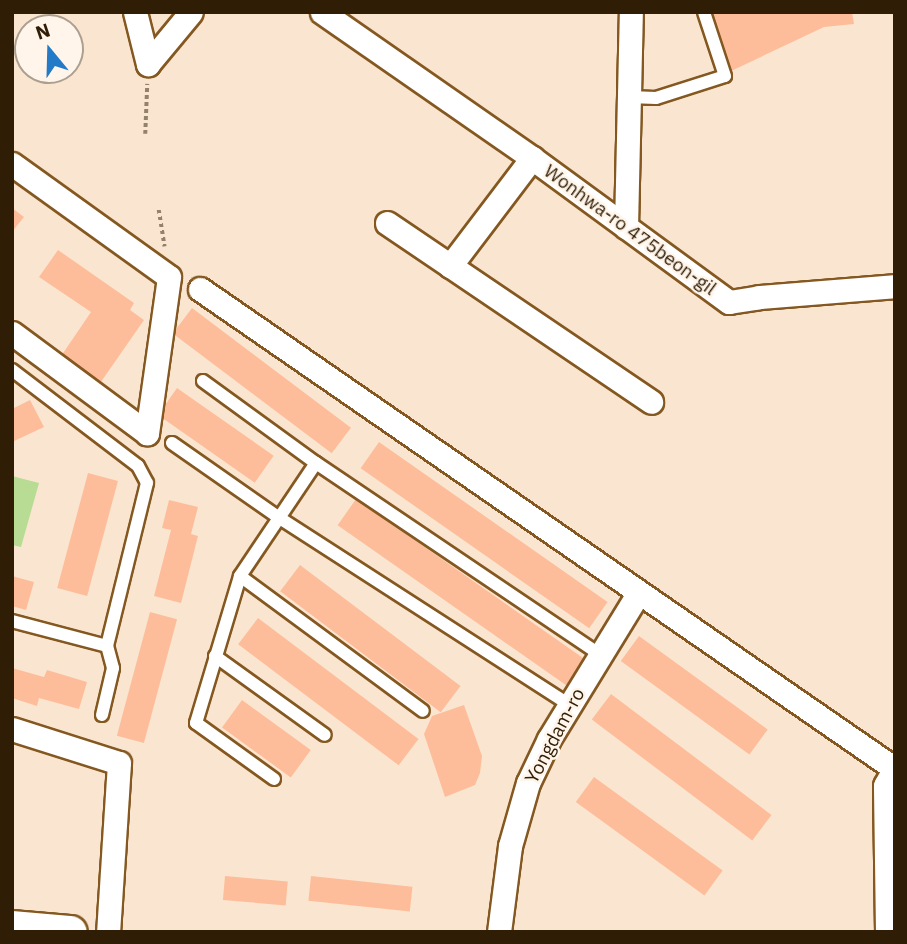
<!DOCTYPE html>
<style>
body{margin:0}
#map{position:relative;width:907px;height:944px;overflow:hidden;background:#fae6d0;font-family:"IBM Plex Sans",sans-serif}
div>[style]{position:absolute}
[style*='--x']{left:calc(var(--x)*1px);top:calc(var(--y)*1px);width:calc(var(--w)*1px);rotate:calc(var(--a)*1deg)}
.green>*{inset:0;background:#b8dc93}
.building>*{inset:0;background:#febd9a;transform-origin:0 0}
.path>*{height:3.5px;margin-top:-1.75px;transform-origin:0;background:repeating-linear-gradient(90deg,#94816b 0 3.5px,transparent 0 7px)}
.roads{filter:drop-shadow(2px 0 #845820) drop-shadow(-2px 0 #845820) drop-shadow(0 2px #845820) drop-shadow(0 -2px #845820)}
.service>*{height:12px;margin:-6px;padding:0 6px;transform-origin:6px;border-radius:6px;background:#fff}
.minor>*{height:23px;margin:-11.5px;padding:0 11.5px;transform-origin:11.5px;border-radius:11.5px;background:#fff}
.tertiary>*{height:30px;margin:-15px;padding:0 15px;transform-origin:15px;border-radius:15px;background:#fff}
.secondary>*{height:33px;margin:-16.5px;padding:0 16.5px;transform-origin:16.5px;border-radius:16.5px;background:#fff}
span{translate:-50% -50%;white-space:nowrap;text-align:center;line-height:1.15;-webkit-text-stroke:5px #fff5ea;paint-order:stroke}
.street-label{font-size:19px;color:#2f1d06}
.frame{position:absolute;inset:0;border:14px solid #2f1d06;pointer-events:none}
.north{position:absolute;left:14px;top:14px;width:70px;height:70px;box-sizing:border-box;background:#fff5ea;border:2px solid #ac9f8f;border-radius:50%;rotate:341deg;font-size:19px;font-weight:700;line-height:28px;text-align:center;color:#2f1d06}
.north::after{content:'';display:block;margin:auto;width:24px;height:32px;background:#237bc8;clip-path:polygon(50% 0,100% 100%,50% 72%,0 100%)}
</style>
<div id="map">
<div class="green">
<i style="clip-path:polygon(12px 476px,39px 483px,21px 547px,12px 545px)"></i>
</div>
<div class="building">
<i style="clip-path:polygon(710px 12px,852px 12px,854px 24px,824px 27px,729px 72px)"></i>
<i style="clip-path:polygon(12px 208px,24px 217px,12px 232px)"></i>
<i style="clip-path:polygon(58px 250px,134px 303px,130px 310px,144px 320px,96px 389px,57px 362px,91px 312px,39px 277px)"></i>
<i style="left:192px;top:308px;width:199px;height:32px;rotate:37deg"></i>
<i style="left:177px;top:388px;width:118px;height:33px;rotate:35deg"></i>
<i style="clip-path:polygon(30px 400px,44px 427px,12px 442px,12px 409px)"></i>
<i style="left:379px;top:442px;width:279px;height:32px;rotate:35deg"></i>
<i style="left:88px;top:473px;width:31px;height:119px;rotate:15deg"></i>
<i style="left:356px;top:499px;width:279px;height:32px;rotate:35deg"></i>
<i style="clip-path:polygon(169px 500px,198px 507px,191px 534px,198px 536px,181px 603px,154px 596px,171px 530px,162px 528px)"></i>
<i style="left:300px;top:565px;width:201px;height:33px;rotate:37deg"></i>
<i style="clip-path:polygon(12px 576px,34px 582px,26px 610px,12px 606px)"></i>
<i style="left:150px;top:612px;width:28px;height:128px;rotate:15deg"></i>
<i style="left:258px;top:618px;width:201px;height:33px;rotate:37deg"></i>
<i style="left:639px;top:636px;width:159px;height:31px;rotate:36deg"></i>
<i style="clip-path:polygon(12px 668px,44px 677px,47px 670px,87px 682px,79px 709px,39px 698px,37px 706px,12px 698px)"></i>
<i style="left:611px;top:694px;width:201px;height:32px;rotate:37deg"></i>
<i style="left:242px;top:700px;width:85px;height:34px;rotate:36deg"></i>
<i style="clip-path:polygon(464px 705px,482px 756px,480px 773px,475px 785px,445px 797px,424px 734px,432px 716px)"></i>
<i style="left:594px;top:777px;width:159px;height:31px;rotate:36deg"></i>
<i style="left:225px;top:876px;width:63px;height:24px;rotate:5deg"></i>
<i style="left:311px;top:876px;width:102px;height:25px;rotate:6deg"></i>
</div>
<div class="path">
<i style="--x:145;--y:134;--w:50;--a:-87.7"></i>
<i style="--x:159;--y:210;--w:37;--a:81"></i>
</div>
<div class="roads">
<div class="service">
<i style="--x:629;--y:97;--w:27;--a:2"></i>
<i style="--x:656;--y:98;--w:72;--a:-17.7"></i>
<i style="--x:725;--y:76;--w:67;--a:-108.2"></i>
<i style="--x:12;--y:370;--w:158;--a:37.3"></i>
<i style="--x:138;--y:466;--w:19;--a:62"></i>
<i style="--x:147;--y:483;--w:168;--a:103.8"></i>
<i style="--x:107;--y:646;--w:98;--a:-165.3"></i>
<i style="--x:203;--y:381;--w:140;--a:36"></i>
<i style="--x:316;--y:463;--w:344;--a:34"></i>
<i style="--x:172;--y:443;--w:129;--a:34.9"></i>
<i style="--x:278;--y:517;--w:347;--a:32.8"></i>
<i style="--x:240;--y:576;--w:227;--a:36.4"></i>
<i style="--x:215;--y:656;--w:135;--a:35.7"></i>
<i style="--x:102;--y:715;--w:48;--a:-76.8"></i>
<i style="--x:113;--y:668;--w:23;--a:-105"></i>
<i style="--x:274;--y:779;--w:96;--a:-144.3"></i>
<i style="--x:196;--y:723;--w:153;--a:-73.3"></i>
<i style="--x:240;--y:576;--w:136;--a:-56.1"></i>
</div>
<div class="minor">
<i style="--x:135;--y:12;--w:54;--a:76"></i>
<i style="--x:148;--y:64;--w:67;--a:-50.4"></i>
<i style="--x:322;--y:12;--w:256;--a:34.8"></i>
<i style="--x:532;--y:158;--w:244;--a:36.2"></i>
<i style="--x:729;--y:302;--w:30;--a:-9"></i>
<i style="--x:759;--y:297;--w:136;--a:-4.6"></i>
<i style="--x:12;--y:164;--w:193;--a:35.7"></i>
<i style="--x:169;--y:277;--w:158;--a:98"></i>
<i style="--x:147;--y:433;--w:168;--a:-143.5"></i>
<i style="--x:387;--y:223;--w:319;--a:34.1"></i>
<i style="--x:626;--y:227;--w:215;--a:-88.7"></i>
<i style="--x:450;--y:266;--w:136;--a:-52.8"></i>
<i style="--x:200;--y:289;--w:845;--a:34.63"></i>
<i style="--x:12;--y:729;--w:112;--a:17.6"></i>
<i style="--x:119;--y:763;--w:169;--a:93.7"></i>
<i style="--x:499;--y:932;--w:87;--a:-82.7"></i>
<i style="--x:510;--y:846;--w:66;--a:-74.1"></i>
<i style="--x:528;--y:783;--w:49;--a:-64.5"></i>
<i style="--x:549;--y:739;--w:170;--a:-58.5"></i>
</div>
<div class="tertiary">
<i style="--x:891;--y:932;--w:145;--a:-90.8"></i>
<i style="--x:889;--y:787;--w:13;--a:-61"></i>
</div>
<div class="secondary">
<i style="--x:12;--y:927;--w:58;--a:4.9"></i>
</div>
</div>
<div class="street-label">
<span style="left:630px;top:230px;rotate:36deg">Wonhwa-ro 475beon-gil</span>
<span style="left:555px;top:736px;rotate:-62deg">Yongdam-ro</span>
</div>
<div class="frame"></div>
<div class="north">N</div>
</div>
